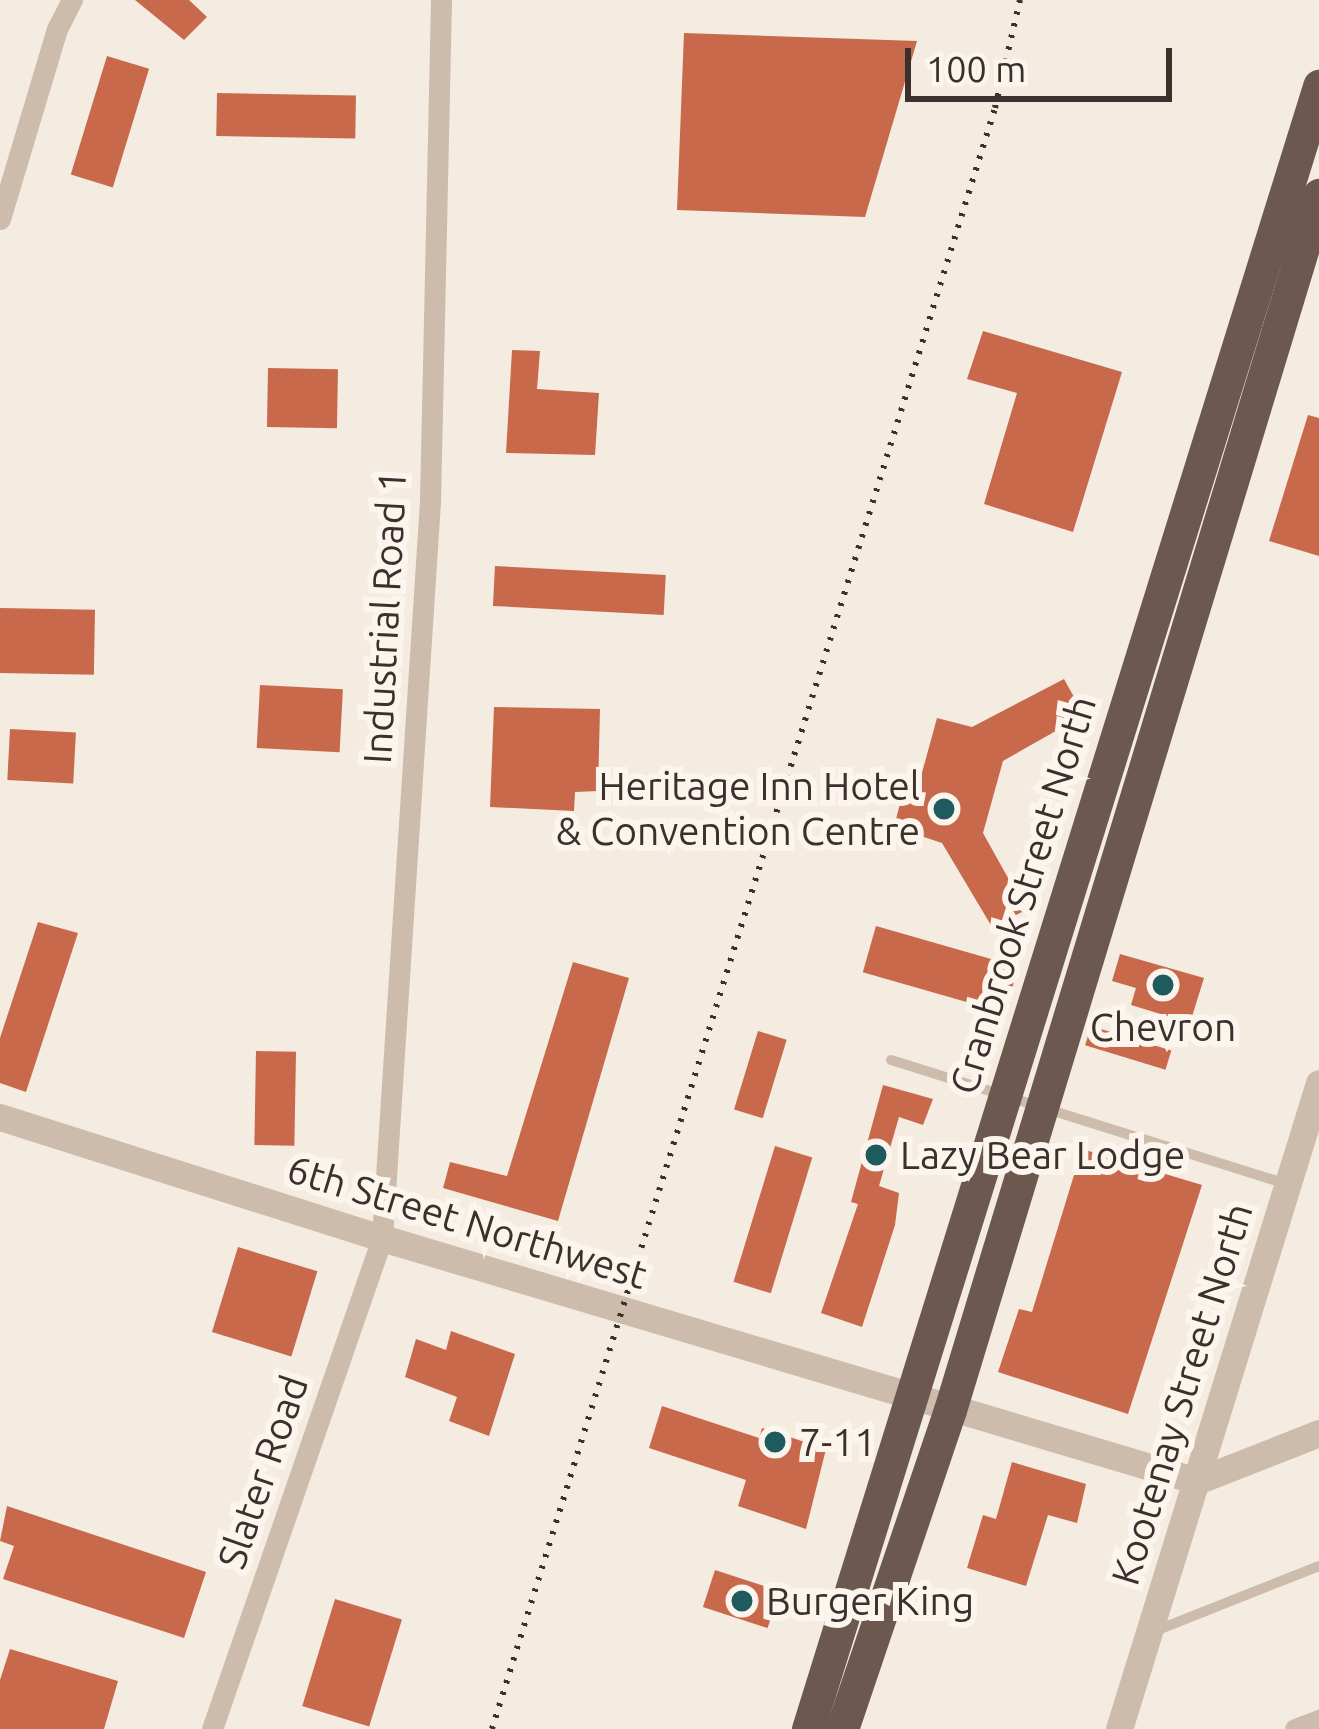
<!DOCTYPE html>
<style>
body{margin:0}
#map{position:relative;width:1319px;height:1729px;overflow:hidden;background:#f4ebe1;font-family:Ubuntu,sans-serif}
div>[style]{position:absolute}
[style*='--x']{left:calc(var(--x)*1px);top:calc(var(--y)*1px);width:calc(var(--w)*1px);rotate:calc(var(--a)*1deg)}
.building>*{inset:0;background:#c8694b;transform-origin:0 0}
.service>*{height:10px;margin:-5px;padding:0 5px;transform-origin:5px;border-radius:5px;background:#cdbbac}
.minor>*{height:21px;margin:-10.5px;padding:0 10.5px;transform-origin:10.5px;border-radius:10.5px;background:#cdbbac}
.tertiary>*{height:27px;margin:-13.5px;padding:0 13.5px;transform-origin:13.5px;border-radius:13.5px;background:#cdbbac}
.trunk>*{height:33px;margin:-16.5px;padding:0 16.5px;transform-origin:16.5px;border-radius:16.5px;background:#6c584f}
.rail>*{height:6px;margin-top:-3px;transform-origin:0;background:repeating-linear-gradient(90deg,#3b302b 0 3px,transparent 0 12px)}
.dots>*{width:33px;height:33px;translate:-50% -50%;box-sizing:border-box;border:6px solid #fbf5ee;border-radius:50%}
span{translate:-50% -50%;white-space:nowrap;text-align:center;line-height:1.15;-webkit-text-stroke:12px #fbf5ee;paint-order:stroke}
.street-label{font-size:39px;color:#3b302b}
.poi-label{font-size:39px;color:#3b302b}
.right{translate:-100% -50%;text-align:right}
.left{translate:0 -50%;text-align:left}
.scale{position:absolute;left:905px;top:48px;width:267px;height:54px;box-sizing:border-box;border:6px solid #3b302b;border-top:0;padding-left:15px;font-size:36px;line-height:42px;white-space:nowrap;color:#3b302b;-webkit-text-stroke:9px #fbf5ee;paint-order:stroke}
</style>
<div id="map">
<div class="building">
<i style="clip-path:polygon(135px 0,189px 0,207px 17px,184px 40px)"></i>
<i style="clip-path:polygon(684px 33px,917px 41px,865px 217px,677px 210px)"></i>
<i style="left:107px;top:56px;width:44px;height:124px;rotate:17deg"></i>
<i style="left:217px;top:93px;width:139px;height:43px;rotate:1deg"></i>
<i style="clip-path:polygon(983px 331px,1122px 372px,1073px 532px,984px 504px,1017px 393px,967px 379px)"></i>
<i style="clip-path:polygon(512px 350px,540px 351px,537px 389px,599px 393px,595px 455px,506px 453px)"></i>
<i style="left:268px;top:368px;width:70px;height:59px;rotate:1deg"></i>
<i style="clip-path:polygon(1308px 415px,1319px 418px,1319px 556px,1269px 541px)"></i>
<i style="left:495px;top:566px;width:171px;height:40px;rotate:3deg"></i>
<i style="left:0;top:608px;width:95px;height:65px;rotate:1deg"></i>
<i style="clip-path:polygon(1064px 679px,1084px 715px,1003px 761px,983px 833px,1026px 910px,992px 927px,942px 843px,894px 827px,904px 788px,917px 791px,937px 718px,972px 727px)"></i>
<i style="left:260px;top:685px;width:83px;height:63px;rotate:3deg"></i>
<i style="clip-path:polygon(494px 707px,600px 709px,598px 791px,575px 792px,574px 811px,490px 807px)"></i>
<i style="left:10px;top:729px;width:66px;height:51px;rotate:3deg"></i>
<i style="clip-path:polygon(38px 922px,78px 933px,26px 1092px,0 1083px,0 1038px)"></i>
<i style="left:876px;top:926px;width:148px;height:48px;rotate:16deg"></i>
<i style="clip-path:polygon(1120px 954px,1204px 978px,1190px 1023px,1131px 1005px,1136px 988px,1112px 981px)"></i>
<i style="clip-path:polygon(573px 962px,629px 978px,558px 1221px,443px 1188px,450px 1162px,507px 1176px)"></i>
<i style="left:1091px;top:1026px;width:84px;height:20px;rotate:17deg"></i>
<i style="left:758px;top:1031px;width:30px;height:82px;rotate:17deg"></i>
<i style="left:256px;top:1051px;width:40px;height:94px;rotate:1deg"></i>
<i style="clip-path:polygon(883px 1085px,933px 1099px,923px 1125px,899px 1117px,879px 1186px,899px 1193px,895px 1225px,862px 1327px,821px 1313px,858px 1204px,851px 1202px)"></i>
<i style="left:775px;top:1146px;width:39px;height:142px;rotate:17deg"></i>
<i style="clip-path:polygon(1082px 1149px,1202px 1185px,1128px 1414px,998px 1372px,1019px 1309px,1032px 1312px)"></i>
<i style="left:238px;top:1247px;width:83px;height:89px;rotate:17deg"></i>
<i style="clip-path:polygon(451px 1331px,515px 1354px,489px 1436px,449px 1421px,457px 1397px,405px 1377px,416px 1339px,446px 1350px)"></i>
<i style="clip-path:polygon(662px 1406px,759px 1438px,762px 1428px,826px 1449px,806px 1529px,738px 1506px,746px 1480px,649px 1448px)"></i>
<i style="clip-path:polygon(1012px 1462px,1086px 1484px,1077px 1523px,1048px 1515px,1026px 1586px,967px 1568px,983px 1515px,996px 1519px)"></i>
<i style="clip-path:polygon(7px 1506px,206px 1572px,184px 1638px,3px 1579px,14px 1546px,0 1541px)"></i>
<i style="left:715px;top:1570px;width:68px;height:39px;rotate:18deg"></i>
<i style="left:335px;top:1599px;width:70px;height:112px;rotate:17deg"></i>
<i style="clip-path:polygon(10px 1649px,118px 1681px,104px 1729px,0 1729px,0 1680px)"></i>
</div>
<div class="service">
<i style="--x:891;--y:1060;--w:411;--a:17.4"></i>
<i style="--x:1155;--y:1631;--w:176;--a:-21.6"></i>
</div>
<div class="minor">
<i style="--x:0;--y:219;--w:198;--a:-73.3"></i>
<i style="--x:57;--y:29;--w:33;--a:-63"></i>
<i style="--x:212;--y:1729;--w:520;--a:-70.9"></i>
<i style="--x:382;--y:1238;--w:739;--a:-86.27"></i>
<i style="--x:430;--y:501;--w:501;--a:-88.74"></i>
<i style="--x:1295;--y:1729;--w:26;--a:-21"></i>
</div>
<div class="tertiary">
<i style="--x:0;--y:1117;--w:401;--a:17.6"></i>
<i style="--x:382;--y:1238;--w:850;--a:16.6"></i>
<i style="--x:1197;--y:1481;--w:131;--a:-21.5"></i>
<i style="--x:1119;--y:1729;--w:676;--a:-72.8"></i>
</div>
<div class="trunk">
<i style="--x:808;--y:1729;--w:1721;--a:-72.72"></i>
<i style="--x:842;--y:1729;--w:337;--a:-71.3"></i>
<i style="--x:950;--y:1410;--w:1270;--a:-73.11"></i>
</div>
<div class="rail">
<i style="--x:492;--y:1729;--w:1697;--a:-72.76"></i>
<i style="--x:995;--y:108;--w:111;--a:-77"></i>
</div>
<div class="dots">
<i style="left:944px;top:809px;background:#1f5a5e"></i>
<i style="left:1163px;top:985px;background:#1f5a5e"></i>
<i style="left:876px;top:1155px;background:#1f5a5e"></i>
<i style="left:775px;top:1442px;background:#1f5a5e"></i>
<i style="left:742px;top:1601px;background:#1f5a5e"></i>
</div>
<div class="street-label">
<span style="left:385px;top:617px;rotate:-87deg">Industrial Road 1</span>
<span style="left:1023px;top:895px;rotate:-73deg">Cranbrook Street North</span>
<span style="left:467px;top:1222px;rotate:17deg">6th Street Northwest</span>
<span style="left:1182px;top:1394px;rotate:-73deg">Kootenay Street North</span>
<span style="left:263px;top:1472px;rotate:-71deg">Slater Road</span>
</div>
<div class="poi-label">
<span class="right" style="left:920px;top:809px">Heritage Inn Hotel<br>&amp; Convention Centre</span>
<span style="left:1163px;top:1027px">Chevron</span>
<span class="left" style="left:900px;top:1155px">Lazy Bear Lodge</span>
<span class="left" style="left:799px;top:1442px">7-11</span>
<span class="left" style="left:766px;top:1601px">Burger King</span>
</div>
<div class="scale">100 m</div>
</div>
